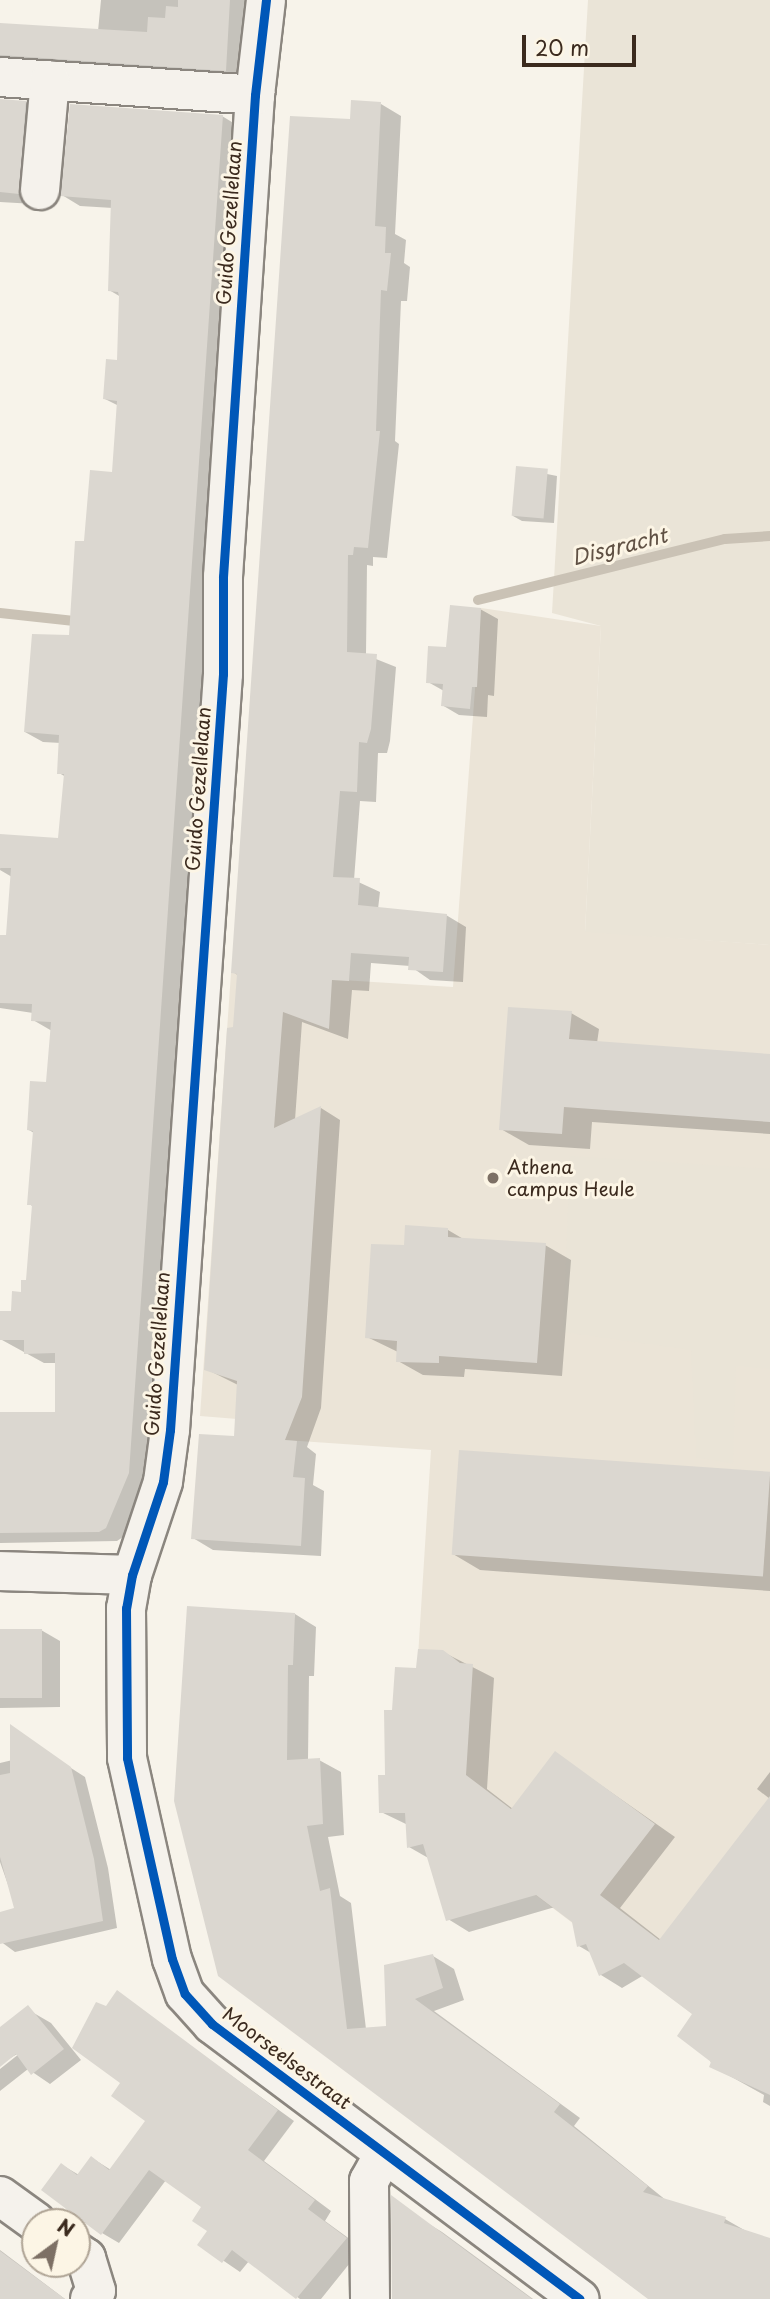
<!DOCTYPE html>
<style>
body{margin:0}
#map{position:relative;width:770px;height:2299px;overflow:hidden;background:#f7f3ea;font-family:"Playpen Sans",sans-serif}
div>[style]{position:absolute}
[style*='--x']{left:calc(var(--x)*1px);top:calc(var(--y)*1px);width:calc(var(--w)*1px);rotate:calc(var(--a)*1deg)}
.built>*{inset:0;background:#ebe4d7}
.green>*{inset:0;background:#eae4d7}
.shadow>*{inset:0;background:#0003}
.stream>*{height:10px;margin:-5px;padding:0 5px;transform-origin:5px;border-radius:5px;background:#cac2b5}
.building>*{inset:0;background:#dbd7d0;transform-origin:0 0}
.roads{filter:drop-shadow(2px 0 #8b867f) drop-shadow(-2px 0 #8b867f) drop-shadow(0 2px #8b867f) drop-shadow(0 -2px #8b867f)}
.minor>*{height:38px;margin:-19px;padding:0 19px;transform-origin:19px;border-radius:19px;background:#f5f2ec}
.cycleway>*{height:9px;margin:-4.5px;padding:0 4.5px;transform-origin:4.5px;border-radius:4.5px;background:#0057b8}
.dots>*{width:19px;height:19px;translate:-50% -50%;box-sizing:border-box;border:4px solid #fcf5e5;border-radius:50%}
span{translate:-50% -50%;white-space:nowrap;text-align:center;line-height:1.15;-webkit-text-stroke:6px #fcf5e5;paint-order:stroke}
.street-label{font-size:19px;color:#3b2a1e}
.poi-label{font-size:19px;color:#3b2a1e}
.left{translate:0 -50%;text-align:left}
.water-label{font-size:21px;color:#605144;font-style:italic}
.north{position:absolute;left:21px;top:2208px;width:70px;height:70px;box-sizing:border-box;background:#fcf5e5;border:2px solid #afa495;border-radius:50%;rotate:33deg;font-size:19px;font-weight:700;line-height:28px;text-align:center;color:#3b2a1e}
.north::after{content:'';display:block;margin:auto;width:24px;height:32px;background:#7d7065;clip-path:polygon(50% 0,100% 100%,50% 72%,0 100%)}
.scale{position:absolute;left:522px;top:35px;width:114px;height:32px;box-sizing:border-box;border:4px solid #3b2a1e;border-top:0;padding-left:9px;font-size:21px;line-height:24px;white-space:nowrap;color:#3b2a1e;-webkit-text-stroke:5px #fcf5e5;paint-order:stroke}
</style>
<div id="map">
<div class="built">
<i style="clip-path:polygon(481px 608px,601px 626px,585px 931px,770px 945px,770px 2073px,458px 1836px,410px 1784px,431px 1450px,285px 1440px,285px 1423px,200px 1416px,231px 973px,453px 987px)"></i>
</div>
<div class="green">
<i style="clip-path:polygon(588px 0,770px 0,770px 945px,585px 932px,601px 626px,552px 613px)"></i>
<i style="clip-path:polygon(570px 1156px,770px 1169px,770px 1369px,736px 1366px,733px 1464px,696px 1457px,691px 1350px,563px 1332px)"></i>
</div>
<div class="shadow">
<i style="clip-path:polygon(101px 0,245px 0,240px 78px,0 73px,0 24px,98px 31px)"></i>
<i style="clip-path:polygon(0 101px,26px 102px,40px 111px,34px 204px,0 202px)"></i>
<i style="clip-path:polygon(381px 104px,401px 116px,395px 234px,406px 240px,404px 263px,410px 267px,407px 301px,401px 301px,395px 441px,399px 444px,387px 558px,373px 557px,373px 566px,367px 565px,366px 655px,396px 667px,390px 741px,387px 753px,378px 753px,376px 802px,360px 801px,354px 880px,380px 892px,378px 909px,446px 915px,466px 927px,463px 982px,430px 980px,410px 966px,371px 963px,369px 991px,352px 990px,348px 1039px,302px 1022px,295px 1120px,321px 1108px,340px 1120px,321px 1408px,307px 1447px,316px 1454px,313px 1485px,324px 1491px,321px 1556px,213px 1550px,193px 1538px,235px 1438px,238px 1385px,206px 1369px,239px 976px,233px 972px,352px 121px)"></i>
<i style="clip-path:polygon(222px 116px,240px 127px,146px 1484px,123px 1537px,117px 1541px,0 1543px,0 1413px,57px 1414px,57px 1363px,44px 1363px,2px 1340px,28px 1282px,34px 1207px,29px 1204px,34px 1133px,29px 1130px,48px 1084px,52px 1031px,33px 1020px,33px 1013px,0 1008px,0 937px,8px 937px,12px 877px,0 870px,2px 836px,59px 840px,66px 777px,59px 773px,61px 743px,43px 742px,25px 732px,71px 637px,86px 543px,114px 473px,119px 406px,105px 399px,118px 362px,121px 297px,109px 290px,113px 208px,80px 206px,62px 195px)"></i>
<i style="clip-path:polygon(517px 468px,557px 476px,554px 523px,522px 521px,513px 516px)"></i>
<i style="clip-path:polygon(480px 609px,498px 619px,494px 696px,488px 695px,487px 717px,459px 715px,442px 705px,444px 691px,428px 682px)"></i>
<i style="clip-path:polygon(571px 1013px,599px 1029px,597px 1043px,770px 1055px,770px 1134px,592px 1122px,590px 1149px,529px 1145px,501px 1129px)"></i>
<i style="clip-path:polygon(448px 1230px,465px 1240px,545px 1245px,571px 1260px,562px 1376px,465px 1369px,464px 1377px,423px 1375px,398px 1361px,398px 1352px,367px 1337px,406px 1247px)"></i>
<i style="clip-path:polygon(770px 1474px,770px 1591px,480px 1570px,453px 1554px)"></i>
<i style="clip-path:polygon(295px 1614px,316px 1627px,314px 1676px,309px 1676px,308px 1760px,319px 1760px,341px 1772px,344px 1835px,328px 1837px,340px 1896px,351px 1903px,366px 2029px,388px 2027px,433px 1956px,454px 1969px,464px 2000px,434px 2011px,580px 2118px,574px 2126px,667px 2201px,725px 2219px,746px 2231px,770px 2275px,770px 2299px,649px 2299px,219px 1975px)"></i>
<i style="clip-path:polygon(41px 1630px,60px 1641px,60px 1707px,0 1708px,0 1631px)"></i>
<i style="clip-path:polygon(443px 1652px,494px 1678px,487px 1789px,513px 1809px,555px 1753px,675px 1837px,620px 1908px,661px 1940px,770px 1799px,770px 2106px,763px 2102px,764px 2095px,712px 2066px,695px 2014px,644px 1975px,622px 1988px,601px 1975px,591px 1953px,579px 1946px,573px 1921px,555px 1907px,469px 1932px,448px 1919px,430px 1859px,409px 1847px,408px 1825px,381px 1812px,394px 1711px,418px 1670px)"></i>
<i style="clip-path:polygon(46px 1752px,85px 1777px,108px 1868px,117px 1928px,15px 1952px,0 1941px,0 1914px,17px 1910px,0 1862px,0 1763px)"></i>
<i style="clip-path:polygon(770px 1772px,770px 1799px,757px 1789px)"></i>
<i style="clip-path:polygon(117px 1993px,294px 2121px,264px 2161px,331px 2211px,325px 2221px,362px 2248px,321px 2299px,300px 2299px,249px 2261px,240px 2272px,199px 2244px,209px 2230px,204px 2207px,166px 2180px,119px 2243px,102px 2233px,62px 2165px,79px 2175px,92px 2158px,111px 2170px,147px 2121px,123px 2083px,106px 2008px)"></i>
<i style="clip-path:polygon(32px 2012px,51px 2023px,81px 2060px,50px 2084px,28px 2069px,0 2091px,0 2069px,24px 2050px,0 2064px,0 2029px)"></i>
<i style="clip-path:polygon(424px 2221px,442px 2232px,533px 2299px,393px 2299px)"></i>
<i style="clip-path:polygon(0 2250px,65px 2299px,0 2299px)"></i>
</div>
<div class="stream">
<i style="--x:478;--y:600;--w:254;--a:-13.9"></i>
<i style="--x:725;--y:539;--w:45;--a:-3.8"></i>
<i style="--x:0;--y:613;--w:84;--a:6.1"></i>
</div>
<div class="building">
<i style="clip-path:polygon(178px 0,230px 0,226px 71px,0 55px,0 23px,147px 32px,148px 17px,165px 18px,166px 6px,178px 7px)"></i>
<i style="clip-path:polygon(0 99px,26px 101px,19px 194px,0 192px)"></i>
<i style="clip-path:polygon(351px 100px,381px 102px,375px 226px,386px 227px,385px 253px,391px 253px,387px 291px,381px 290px,376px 431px,380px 431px,368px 548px,354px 547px,353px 555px,348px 555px,347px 652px,377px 654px,371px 729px,367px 743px,359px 742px,357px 792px,340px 791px,333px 877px,360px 878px,358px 905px,447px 914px,443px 972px,408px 970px,409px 957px,351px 953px,349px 981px,332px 980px,329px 1029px,283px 1012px,274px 1128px,321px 1106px,302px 1397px,285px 1440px,297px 1441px,293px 1477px,305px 1478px,301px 1546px,191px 1539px,199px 1434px,234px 1436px,237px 1381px,204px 1370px,227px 1028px,233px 1027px,237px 974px,231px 973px,290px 116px,350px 119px)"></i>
<i style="clip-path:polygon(70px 104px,223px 115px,129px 1473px,106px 1528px,99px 1532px,0 1533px,0 1412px,55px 1412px,55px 1353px,24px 1354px,24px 1340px,0 1340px,0 1311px,11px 1311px,12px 1291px,21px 1292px,21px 1280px,26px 1280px,32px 1205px,27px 1205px,33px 1131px,27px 1130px,30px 1081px,46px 1082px,51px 1022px,31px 1021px,32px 1004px,0 1003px,0 935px,6px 935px,11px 868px,0 868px,0 834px,58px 838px,64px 774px,57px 774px,59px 735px,24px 732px,32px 634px,69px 635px,75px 541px,84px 541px,90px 470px,112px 472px,117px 401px,103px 399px,106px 359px,117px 360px,119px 296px,118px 292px,108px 291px,111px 200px,60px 196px)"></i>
<i style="left:516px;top:466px;width:32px;height:50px;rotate:5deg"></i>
<i style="clip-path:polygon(450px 605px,481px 608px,477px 687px,472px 687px,470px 709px,441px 706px,443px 684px,426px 683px,428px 646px,446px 647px)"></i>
<i style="clip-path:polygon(508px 1007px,572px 1011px,569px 1039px,770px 1054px,770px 1122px,564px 1107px,562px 1134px,499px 1130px)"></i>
<i style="clip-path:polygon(405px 1225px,448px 1228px,448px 1237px,546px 1243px,537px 1363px,439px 1356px,439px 1363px,396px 1362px,397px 1341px,365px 1338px,371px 1244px,404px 1245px)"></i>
<i style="left:459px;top:1450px;width:312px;height:105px;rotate:4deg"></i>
<i style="clip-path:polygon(187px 1606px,295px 1613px,293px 1665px,288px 1665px,287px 1760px,320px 1758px,323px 1824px,307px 1826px,320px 1891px,330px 1888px,347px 2029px,386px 2026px,384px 1965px,433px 1954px,443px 1988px,415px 1999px,560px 2104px,554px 2112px,648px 2186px,643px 2192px,726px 2217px,724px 2223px,770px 2238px,770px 2299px,648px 2299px,218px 1976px,174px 1801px)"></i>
<i style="left:0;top:1629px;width:42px;height:69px"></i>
<i style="clip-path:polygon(418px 1649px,443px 1650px,460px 1663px,473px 1664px,466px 1775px,511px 1809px,555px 1751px,655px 1824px,600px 1895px,659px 1940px,770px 1796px,770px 2095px,709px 2067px,711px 2062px,677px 2036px,692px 2014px,624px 1963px,599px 1976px,586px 1944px,577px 1947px,572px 1922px,536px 1895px,446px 1921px,423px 1844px,407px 1848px,405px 1813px,379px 1813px,378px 1775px,385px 1775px,384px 1710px,392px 1710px,395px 1667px,416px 1668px)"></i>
<i style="clip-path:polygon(10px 1724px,71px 1767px,94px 1859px,103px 1921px,0 1944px,0 1912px,14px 1908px,0 1857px,0 1775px,10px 1773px)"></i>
<i style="clip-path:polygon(117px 1990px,278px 2110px,248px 2150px,315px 2200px,308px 2209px,347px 2238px,296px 2299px,232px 2250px,222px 2263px,197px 2245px,207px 2231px,192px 2221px,201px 2207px,149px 2170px,101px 2235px,41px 2190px,61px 2163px,77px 2175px,91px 2156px,109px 2170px,145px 2121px,111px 2096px,120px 2083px,72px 2048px,96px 2002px,106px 2006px)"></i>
<i style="clip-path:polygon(28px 2005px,64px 2049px,31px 2075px,16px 2054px,0 2067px,0 2027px)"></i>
<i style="clip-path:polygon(391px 2195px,484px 2264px,532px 2299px,392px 2299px)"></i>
<i style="clip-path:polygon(0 2251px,65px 2299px,0 2299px)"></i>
</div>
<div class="roads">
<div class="minor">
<i style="--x:266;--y:0;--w:96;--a:96.6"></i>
<i style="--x:255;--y:95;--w:483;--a:93.8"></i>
<i style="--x:223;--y:577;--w:97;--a:90"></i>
<i style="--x:223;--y:674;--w:758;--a:94.01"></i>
<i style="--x:170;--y:1430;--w:52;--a:97.7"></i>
<i style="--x:163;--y:1482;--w:98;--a:108.4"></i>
<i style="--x:132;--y:1575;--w:34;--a:100"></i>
<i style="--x:126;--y:1608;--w:150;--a:89.6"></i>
<i style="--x:127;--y:1758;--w:206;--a:77.4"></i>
<i style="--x:172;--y:1959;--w:37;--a:70"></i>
<i style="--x:185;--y:1994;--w:40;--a:48"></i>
<i style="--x:212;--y:2024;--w:459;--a:36.8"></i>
<i style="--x:0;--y:77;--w:256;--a:4"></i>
<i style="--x:40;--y:190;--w:110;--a:-84.8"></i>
<i style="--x:0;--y:1571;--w:132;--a:1.7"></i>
<i style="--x:0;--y:2196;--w:44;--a:35.8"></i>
<i style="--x:77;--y:2252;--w:11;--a:34"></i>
<i style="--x:86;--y:2258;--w:34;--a:73"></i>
<i style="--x:96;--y:2291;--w:10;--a:127"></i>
<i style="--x:370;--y:2299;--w:118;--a:-90.5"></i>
<i style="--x:369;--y:2181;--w:31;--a:-61"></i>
</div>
</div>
<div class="cycleway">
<i style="--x:266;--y:0;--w:96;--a:96.6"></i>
<i style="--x:255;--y:95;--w:483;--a:93.8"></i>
<i style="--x:223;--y:577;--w:97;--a:90"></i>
<i style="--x:223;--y:674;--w:758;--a:94.01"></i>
<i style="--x:170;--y:1430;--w:52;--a:97.7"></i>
<i style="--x:163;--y:1482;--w:98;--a:108.4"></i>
<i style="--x:132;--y:1575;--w:34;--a:100"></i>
<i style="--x:126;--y:1608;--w:150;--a:89.6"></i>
<i style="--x:127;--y:1758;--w:206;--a:77.4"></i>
<i style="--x:172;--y:1959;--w:37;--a:70"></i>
<i style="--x:185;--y:1994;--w:40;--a:48"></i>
<i style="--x:212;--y:2024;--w:459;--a:36.8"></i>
</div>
<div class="dots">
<i style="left:493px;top:1178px;background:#7d7065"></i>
</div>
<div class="street-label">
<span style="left:229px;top:223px;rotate:-86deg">Guido Gezellelaan</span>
<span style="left:198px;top:789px;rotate:-86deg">Guido Gezellelaan</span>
<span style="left:157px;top:1354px;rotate:-86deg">Guido Gezellelaan</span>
<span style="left:287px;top:2058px;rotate:37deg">Moorseelsestraat</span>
</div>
<div class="poi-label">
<span class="left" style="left:507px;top:1178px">Athena<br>campus Heule</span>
</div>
<div class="water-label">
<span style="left:619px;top:545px;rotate:-14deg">Disgracht</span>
</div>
<div class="north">N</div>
<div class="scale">20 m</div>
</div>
